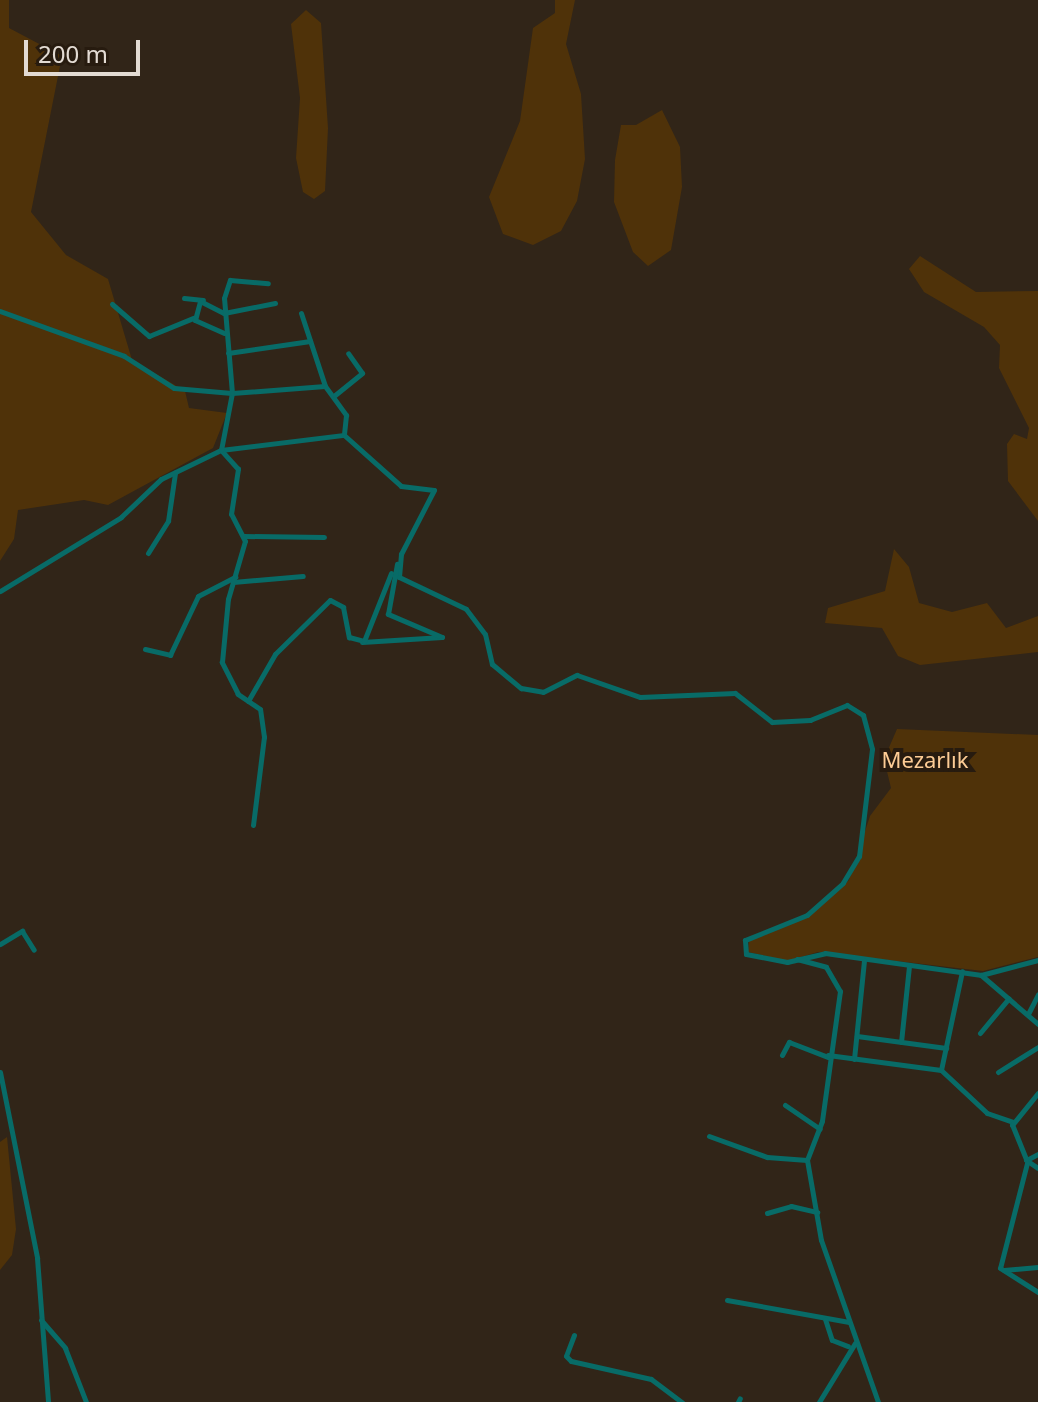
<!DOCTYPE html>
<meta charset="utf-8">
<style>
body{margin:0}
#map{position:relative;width:1038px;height:1402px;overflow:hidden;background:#312518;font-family:"Noto Sans",sans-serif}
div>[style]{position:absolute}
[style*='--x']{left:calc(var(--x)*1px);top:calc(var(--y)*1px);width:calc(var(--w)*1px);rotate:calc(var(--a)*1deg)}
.green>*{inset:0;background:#4f3209}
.minor>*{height:5px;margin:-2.5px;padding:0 2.5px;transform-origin:2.5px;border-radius:2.5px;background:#086b67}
span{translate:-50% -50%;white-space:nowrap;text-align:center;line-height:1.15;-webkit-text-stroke:8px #271b0f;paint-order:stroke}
.park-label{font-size:22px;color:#fdcc95}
.scale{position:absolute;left:24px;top:40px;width:116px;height:36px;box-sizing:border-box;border:4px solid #e3dbd3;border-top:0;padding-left:10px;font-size:24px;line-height:28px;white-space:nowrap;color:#e3dbd3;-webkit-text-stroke:6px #271b0f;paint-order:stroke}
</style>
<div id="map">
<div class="green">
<i style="clip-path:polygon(0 0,9px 0,9px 28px,62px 56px,31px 212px,66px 255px,108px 279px,132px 360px,185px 391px,189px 408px,227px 413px,213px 448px,108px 505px,84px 500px,18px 510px,14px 539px,0 561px)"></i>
<i style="clip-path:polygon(555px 0,575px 0,566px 44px,581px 94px,585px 159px,577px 201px,561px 231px,533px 245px,503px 234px,489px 197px,520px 121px,533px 28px,555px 13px)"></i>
<i style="clip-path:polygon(306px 10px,321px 23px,328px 128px,325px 191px,314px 199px,303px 192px,296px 158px,300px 98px,291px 24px)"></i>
<i style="clip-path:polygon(662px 110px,680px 147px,682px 187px,671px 250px,648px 266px,633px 252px,614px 202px,615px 160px,621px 125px,636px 125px)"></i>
<i style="clip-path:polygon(920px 256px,976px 292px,1038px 291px,1038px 521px,1008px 481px,1007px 444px,1014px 434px,1027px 439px,1029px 428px,999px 368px,1000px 345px,984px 327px,924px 292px,909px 269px)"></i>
<i style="clip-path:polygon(894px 549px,909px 567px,919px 603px,952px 612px,987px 603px,1006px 628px,1038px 616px,1038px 652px,920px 665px,898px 656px,882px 628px,825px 623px,828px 608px,885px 591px)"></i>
<i style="clip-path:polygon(897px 729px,1038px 735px,1038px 957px,983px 971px,818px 952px,788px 961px,748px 952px,749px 940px,808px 917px,849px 880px,870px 816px,891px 788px,884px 759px)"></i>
<i style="clip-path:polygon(7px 1137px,16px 1229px,12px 1255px,0 1270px,0 1142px)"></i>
</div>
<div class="minor">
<i style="--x:184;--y:298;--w:19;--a:6"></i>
<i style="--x:112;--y:304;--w:49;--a:40.9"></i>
<i style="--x:149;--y:336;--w:48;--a:-22.2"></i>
<i style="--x:0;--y:311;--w:132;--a:19.9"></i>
<i style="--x:124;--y:356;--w:59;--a:32.6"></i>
<i style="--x:174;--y:388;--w:58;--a:4.9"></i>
<i style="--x:232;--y:393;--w:93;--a:-4.3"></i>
<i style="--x:301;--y:313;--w:77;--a:71.8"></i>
<i style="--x:325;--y:386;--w:36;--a:54"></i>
<i style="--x:346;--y:415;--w:20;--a:96"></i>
<i style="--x:224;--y:333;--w:32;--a:-156"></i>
<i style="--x:195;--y:320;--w:20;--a:-75"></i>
<i style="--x:200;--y:301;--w:27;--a:27"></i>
<i style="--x:224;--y:313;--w:52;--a:-11.1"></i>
<i style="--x:228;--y:353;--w:83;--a:-8.3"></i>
<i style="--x:335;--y:395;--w:35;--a:-39"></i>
<i style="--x:362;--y:373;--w:24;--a:-125"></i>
<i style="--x:244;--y:536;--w:80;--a:0.7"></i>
<i style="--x:148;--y:553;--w:38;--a:-58"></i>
<i style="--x:168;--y:521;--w:49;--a:-81.7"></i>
<i style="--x:233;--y:582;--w:70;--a:-4.9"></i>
<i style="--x:0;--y:591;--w:142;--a:-31.4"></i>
<i style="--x:121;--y:517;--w:55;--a:-43.5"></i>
<i style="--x:161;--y:479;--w:67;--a:-25.8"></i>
<i style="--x:221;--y:450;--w:124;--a:-7"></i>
<i style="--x:344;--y:435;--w:76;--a:41.8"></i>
<i style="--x:401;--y:486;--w:33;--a:7"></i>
<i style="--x:434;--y:490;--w:72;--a:117.3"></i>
<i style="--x:401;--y:554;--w:23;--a:95"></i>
<i style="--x:399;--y:577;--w:74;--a:25.5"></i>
<i style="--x:466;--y:609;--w:31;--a:53"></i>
<i style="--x:485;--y:634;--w:31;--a:77"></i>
<i style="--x:492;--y:664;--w:38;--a:40"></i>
<i style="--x:521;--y:688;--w:22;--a:10"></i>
<i style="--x:543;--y:692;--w:38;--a:-27"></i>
<i style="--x:577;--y:675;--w:67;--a:19.2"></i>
<i style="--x:640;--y:697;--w:95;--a:-2.4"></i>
<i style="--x:735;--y:693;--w:47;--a:38.1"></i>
<i style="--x:772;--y:722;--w:38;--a:-3"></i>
<i style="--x:810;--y:720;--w:40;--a:-22"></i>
<i style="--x:847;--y:705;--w:19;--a:32"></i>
<i style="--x:863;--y:715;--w:35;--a:75"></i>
<i style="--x:872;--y:749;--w:108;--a:96.9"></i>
<i style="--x:859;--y:856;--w:31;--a:121"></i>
<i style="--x:843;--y:883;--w:48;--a:138.4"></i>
<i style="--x:807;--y:915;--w:67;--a:158"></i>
<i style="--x:745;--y:940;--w:14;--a:86"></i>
<i style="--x:746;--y:954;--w:42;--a:11"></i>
<i style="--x:787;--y:962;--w:39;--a:-13"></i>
<i style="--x:825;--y:953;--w:158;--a:8"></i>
<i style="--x:981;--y:975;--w:75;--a:40.7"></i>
<i style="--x:362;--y:642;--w:80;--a:-3.6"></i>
<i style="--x:442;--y:637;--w:59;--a:-156.9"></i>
<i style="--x:388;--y:614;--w:51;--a:-79.8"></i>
<i style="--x:145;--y:649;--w:26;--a:13"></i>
<i style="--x:170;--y:655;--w:65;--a:-64.6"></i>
<i style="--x:198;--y:596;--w:42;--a:-27.2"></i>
<i style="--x:248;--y:701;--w:54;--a:-60.1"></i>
<i style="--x:275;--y:654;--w:77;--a:-44.5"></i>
<i style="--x:330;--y:600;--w:15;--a:28"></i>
<i style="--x:343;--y:607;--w:31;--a:79"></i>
<i style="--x:349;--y:637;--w:16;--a:15"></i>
<i style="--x:364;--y:641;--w:73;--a:-68.3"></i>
<i style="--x:253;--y:825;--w:89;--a:-82.9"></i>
<i style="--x:264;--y:737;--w:28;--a:-98"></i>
<i style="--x:260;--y:709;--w:27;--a:-146"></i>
<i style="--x:238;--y:694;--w:36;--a:-117"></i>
<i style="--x:222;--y:662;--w:63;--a:-84.6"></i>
<i style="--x:228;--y:599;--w:60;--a:-73.7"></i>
<i style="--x:245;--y:541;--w:30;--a:-117"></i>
<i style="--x:231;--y:514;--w:46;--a:-81.2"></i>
<i style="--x:238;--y:469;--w:25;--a:-132"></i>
<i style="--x:221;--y:450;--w:58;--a:-79.1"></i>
<i style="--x:232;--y:393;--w:95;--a:-94.8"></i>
<i style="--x:224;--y:298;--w:19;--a:-72"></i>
<i style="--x:230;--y:280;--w:38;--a:5"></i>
<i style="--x:0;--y:944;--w:26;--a:-31"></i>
<i style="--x:22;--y:931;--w:22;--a:58"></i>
<i style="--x:797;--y:959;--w:30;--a:15"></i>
<i style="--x:826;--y:967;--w:28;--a:60"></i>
<i style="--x:840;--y:991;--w:131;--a:97.9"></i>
<i style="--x:822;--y:1121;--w:42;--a:111"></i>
<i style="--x:807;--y:1160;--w:81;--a:80.1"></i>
<i style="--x:821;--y:1240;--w:172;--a:70.6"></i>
<i style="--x:981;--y:975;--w:59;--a:-14.7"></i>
<i style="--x:1028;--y:1014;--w:22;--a:-63"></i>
<i style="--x:980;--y:1033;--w:45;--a:-50.4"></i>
<i style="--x:857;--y:1036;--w:90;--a:7.7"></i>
<i style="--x:901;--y:1042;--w:76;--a:-84"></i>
<i style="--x:782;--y:1055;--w:15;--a:-62"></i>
<i style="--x:789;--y:1042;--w:42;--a:21"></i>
<i style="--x:828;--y:1055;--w:114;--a:7.6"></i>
<i style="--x:941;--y:1070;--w:101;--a:-78"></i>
<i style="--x:854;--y:1059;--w:99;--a:-84.2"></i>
<i style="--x:941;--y:1070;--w:63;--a:43.1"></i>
<i style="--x:987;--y:1113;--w:28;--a:19"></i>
<i style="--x:0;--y:1072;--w:190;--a:78.7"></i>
<i style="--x:37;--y:1258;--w:144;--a:85.6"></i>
<i style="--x:998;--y:1072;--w:47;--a:-32"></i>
<i style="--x:785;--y:1105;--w:42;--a:34.4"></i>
<i style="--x:709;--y:1136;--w:62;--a:19.9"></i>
<i style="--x:767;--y:1157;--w:40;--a:4.3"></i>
<i style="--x:1038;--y:1154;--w:13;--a:153"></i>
<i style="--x:1026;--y:1160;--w:14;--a:34"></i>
<i style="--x:1026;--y:1159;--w:37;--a:-112"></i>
<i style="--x:1012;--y:1125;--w:41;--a:-50.9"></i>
<i style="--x:1027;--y:1163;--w:108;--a:104.4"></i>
<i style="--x:1000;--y:1268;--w:45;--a:32.3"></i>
<i style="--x:767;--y:1213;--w:25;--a:-16"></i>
<i style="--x:791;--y:1206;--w:27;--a:13"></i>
<i style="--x:1004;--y:1270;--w:34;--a:-5"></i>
<i style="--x:727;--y:1300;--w:124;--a:10.2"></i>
<i style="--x:825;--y:1319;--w:22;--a:72"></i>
<i style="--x:832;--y:1340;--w:17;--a:21"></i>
<i style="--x:41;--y:1320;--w:37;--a:49"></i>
<i style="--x:65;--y:1348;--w:58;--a:68.7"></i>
<i style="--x:574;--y:1335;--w:22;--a:111"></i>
<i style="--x:566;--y:1356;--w:7;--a:45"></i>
<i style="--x:571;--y:1361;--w:82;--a:12.7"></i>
<i style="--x:651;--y:1379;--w:39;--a:37"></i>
<i style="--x:738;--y:1402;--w:4;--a:-63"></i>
<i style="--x:819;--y:1402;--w:69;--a:-58.6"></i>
</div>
<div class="park-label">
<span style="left:925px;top:760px">Mezarlık</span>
</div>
<div class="scale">200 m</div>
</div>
